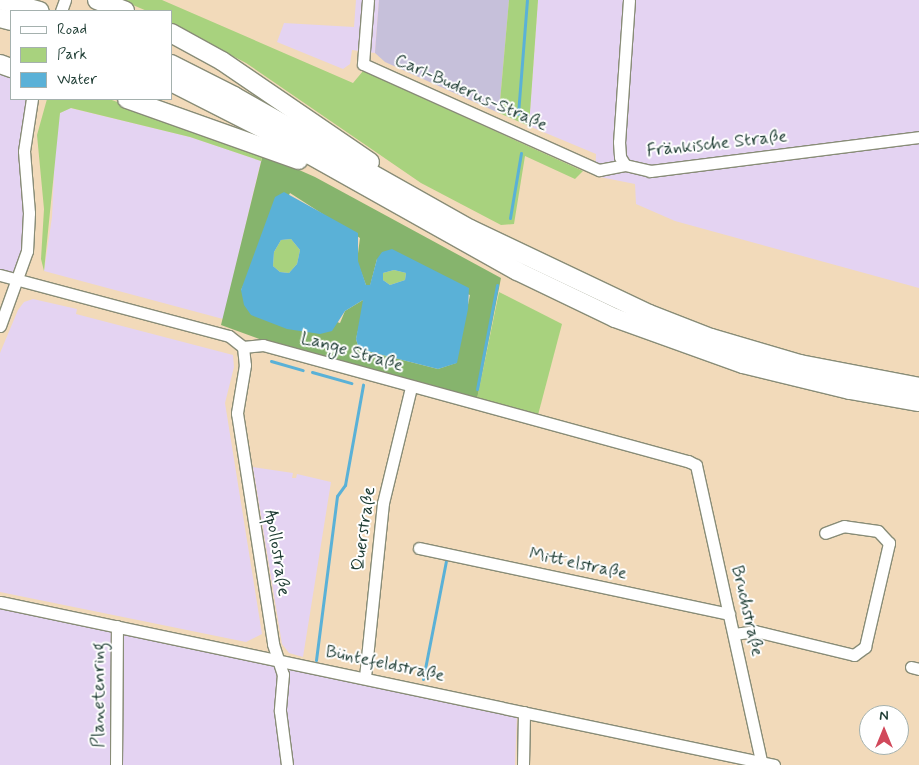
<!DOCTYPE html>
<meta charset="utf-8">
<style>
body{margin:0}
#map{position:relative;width:919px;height:765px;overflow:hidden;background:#f2daba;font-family:Mynerve,sans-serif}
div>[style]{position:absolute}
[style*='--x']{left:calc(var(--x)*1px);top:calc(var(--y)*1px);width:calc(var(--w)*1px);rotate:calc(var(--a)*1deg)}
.built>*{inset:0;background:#e4d3f2}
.industrial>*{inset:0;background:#c6c0da}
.green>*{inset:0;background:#a8d27e}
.forest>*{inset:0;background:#86b46d}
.water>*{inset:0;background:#5ab1d7}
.stream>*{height:3px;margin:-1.5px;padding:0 1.5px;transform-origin:1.5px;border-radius:1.5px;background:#5ab1d7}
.roads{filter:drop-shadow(1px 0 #888c77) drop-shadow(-1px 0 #888c77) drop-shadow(0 1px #888c77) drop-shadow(0 -1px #888c77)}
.minor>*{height:11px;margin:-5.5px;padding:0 5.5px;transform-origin:5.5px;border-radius:5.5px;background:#fff}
.highway>*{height:18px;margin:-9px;padding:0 9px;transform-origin:9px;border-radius:9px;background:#fff}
span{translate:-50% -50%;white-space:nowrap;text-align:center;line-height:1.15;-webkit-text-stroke:4px #fff;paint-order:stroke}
.street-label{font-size:18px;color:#1f3d34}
.legend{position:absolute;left:10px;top:10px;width:162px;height:90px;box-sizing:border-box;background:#fff;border:1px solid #a5b1ae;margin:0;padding:6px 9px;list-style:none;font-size:15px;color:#1f3d34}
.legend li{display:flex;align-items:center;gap:10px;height:25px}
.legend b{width:25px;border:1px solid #a5b1ae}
.north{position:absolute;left:859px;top:705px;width:50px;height:50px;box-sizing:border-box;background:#fff;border:1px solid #a5b1ae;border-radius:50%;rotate:0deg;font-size:14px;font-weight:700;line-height:20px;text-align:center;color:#1f3d34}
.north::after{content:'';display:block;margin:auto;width:18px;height:22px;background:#d1495b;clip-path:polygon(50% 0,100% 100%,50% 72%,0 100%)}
</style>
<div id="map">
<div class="built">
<i style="clip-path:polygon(356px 0,379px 0,375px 53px,352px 50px,350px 64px,343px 69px,277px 42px,284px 23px,354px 27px)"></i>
<i style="clip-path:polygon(538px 0,919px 0,919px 288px,675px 221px,636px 204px,635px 184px,595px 176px,596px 154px,529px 126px)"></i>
<i style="clip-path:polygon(0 64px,11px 68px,11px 99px,32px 99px,27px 116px,28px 197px,19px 280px,0 275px)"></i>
<i style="clip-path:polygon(70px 108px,190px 137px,261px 161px,223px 319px,44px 271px,52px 217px,56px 128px,60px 113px)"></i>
<i style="clip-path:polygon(33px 299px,77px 309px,76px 314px,233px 355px,234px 367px,225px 403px,262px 634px,246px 642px,0 592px,0 353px,18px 310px,24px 302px)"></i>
<i style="clip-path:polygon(253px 467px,293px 473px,292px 478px,296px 478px,297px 474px,331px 482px,303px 657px,289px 653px,282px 644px)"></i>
<i style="clip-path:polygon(0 608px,517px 715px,515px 765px,0 765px)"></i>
</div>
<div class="industrial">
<i style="clip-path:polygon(379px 0,509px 0,499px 113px,385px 62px,375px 53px)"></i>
</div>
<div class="green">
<i style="clip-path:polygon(121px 0,162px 0,353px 83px,363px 71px,583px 171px,575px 179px,525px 156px,514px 224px,501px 225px,421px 183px,246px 63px,171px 24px,171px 11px,147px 11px)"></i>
<i style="clip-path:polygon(509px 0,538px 0,529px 126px,499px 113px)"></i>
<i style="clip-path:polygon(47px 99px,109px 99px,263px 154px,261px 161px,190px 137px,71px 108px,60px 113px,44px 271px,41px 259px,44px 209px,37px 135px)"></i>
<i style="clip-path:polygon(291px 239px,300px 250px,297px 264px,289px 273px,280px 272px,273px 266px,274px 252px,281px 240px)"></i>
<i style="clip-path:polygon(394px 270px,406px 273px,405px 280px,390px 285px,383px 280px,383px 273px)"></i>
<i style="clip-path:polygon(499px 292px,562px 324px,538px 415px,477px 399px)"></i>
</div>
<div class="forest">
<i style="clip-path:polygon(evenodd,263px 154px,315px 177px,501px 278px,477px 399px,270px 343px,221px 325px,263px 154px,290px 193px,360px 238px,357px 261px,366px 285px,370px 286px,377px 259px,470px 295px,456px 363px,438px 369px,359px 349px,356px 339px,365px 301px,363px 300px,345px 311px,340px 323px,241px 290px,290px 193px)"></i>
</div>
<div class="water">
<i style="clip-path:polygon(evenodd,284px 192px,358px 233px,358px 261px,366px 285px,370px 285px,377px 259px,382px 252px,392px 249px,469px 288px,468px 309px,457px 363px,438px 369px,359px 349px,356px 339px,363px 300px,345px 311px,332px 331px,320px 334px,287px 329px,251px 315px,244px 305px,241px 290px,275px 197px,284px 192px,291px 239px,300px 250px,297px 264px,289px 273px,280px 272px,273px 266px,274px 252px,281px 240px,291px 239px,284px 192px,394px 270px,406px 273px,405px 280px,390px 285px,383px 280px,383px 273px,394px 270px)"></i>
</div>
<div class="stream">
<i style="--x:518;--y:114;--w:114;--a:-85.5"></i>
<i style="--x:510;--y:218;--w:66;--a:-80.4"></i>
<i style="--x:271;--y:361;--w:33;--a:16"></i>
<i style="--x:312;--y:372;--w:41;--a:15.8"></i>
<i style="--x:477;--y:389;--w:106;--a:-79.1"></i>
<i style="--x:316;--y:660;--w:165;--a:-82.7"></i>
<i style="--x:337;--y:496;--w:14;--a:-54"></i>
<i style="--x:345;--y:485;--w:102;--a:-79.8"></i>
<i style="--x:423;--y:679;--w:120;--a:-79"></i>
</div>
<div class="roads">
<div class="minor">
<i style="--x:368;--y:0;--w:64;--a:94.5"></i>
<i style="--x:363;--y:64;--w:259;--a:24.2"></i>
<i style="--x:599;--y:170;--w:26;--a:-11"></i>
<i style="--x:629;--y:0;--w:142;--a:94"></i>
<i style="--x:619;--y:142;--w:15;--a:86"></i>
<i style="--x:620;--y:157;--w:9;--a:58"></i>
<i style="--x:625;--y:165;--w:26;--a:13"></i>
<i style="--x:650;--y:171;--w:271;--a:-7.2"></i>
<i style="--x:61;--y:11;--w:12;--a:-70"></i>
<i style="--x:0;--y:275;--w:237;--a:14.9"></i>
<i style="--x:229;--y:336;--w:18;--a:38"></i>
<i style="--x:243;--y:347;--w:20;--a:-6"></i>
<i style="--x:263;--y:345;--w:441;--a:15.3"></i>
<i style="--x:688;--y:461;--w:9;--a:27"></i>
<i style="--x:696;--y:465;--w:307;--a:77.6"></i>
<i style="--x:0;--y:326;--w:80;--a:-70.2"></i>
<i style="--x:27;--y:251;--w:38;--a:-87"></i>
<i style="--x:29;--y:213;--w:62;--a:-94.6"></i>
<i style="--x:24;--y:151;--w:53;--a:-81.3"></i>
<i style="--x:243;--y:347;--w:18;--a:84"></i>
<i style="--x:245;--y:365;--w:49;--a:99.5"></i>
<i style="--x:237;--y:413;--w:234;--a:81.1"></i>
<i style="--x:273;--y:644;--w:32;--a:72"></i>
<i style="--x:283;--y:674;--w:37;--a:95"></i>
<i style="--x:280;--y:711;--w:54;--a:82.6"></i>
<i style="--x:419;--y:548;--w:317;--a:12"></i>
<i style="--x:0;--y:602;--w:791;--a:11.89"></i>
<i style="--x:734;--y:634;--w:21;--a:-8"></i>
<i style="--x:755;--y:631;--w:102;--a:13.6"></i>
<i style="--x:854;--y:655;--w:14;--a:-36"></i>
<i style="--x:865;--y:647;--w:107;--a:-77"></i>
<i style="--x:889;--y:543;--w:16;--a:-133"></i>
<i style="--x:878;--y:531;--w:34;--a:-172"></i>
<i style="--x:844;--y:526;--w:20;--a:160"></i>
<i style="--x:911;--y:667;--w:8;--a:14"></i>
<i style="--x:365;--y:677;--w:175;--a:-84.1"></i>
<i style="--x:383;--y:503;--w:119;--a:-76.4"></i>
<i style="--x:116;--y:765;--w:139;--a:-89.6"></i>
<i style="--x:523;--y:765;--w:53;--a:-88.9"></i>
</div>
<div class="highway">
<i style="--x:0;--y:0;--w:41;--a:15.4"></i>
<i style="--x:97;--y:0;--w:30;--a:21"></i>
<i style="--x:0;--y:18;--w:11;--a:15"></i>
<i style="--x:171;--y:33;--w:58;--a:28.8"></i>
<i style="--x:222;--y:61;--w:179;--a:34.3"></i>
<i style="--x:0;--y:64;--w:12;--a:20"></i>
<i style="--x:171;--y:64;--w:71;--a:26.9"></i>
<i style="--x:234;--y:96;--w:271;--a:29.4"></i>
<i style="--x:470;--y:229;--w:198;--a:25.4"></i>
<i style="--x:649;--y:314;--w:66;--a:21.2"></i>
<i style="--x:711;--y:338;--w:93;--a:16.3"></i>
<i style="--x:800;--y:364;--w:121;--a:10.9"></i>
<i style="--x:171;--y:82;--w:112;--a:27"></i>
<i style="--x:271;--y:133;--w:282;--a:29.3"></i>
<i style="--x:517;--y:271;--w:109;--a:25.6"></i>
<i style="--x:615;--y:318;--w:136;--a:19.8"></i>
<i style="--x:743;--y:364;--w:110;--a:13.7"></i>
<i style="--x:850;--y:390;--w:70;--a:9.9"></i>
<i style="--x:127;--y:99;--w:182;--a:19.6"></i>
</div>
</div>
<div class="street-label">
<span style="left:471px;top:93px;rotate:24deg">Carl-Buderus-Straße</span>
<span style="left:717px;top:144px;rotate:-6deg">Fränkische Straße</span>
<span style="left:352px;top:352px;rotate:16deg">Lange Straße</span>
<span style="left:364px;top:529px;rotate:-82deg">Querstraße</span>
<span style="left:277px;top:553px;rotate:81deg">Apollostraße</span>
<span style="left:578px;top:564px;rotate:12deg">Mittelstraße</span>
<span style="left:747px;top:611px;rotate:77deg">Bruchstraße</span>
<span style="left:385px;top:664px;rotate:12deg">Büntefeldstraße</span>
<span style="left:99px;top:695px;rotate:-90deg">Planetenring</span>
</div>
<ul class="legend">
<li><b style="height:6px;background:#fff"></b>Road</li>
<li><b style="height:14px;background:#a8d27e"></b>Park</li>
<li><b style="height:14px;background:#5ab1d7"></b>Water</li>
</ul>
<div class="north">N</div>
</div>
